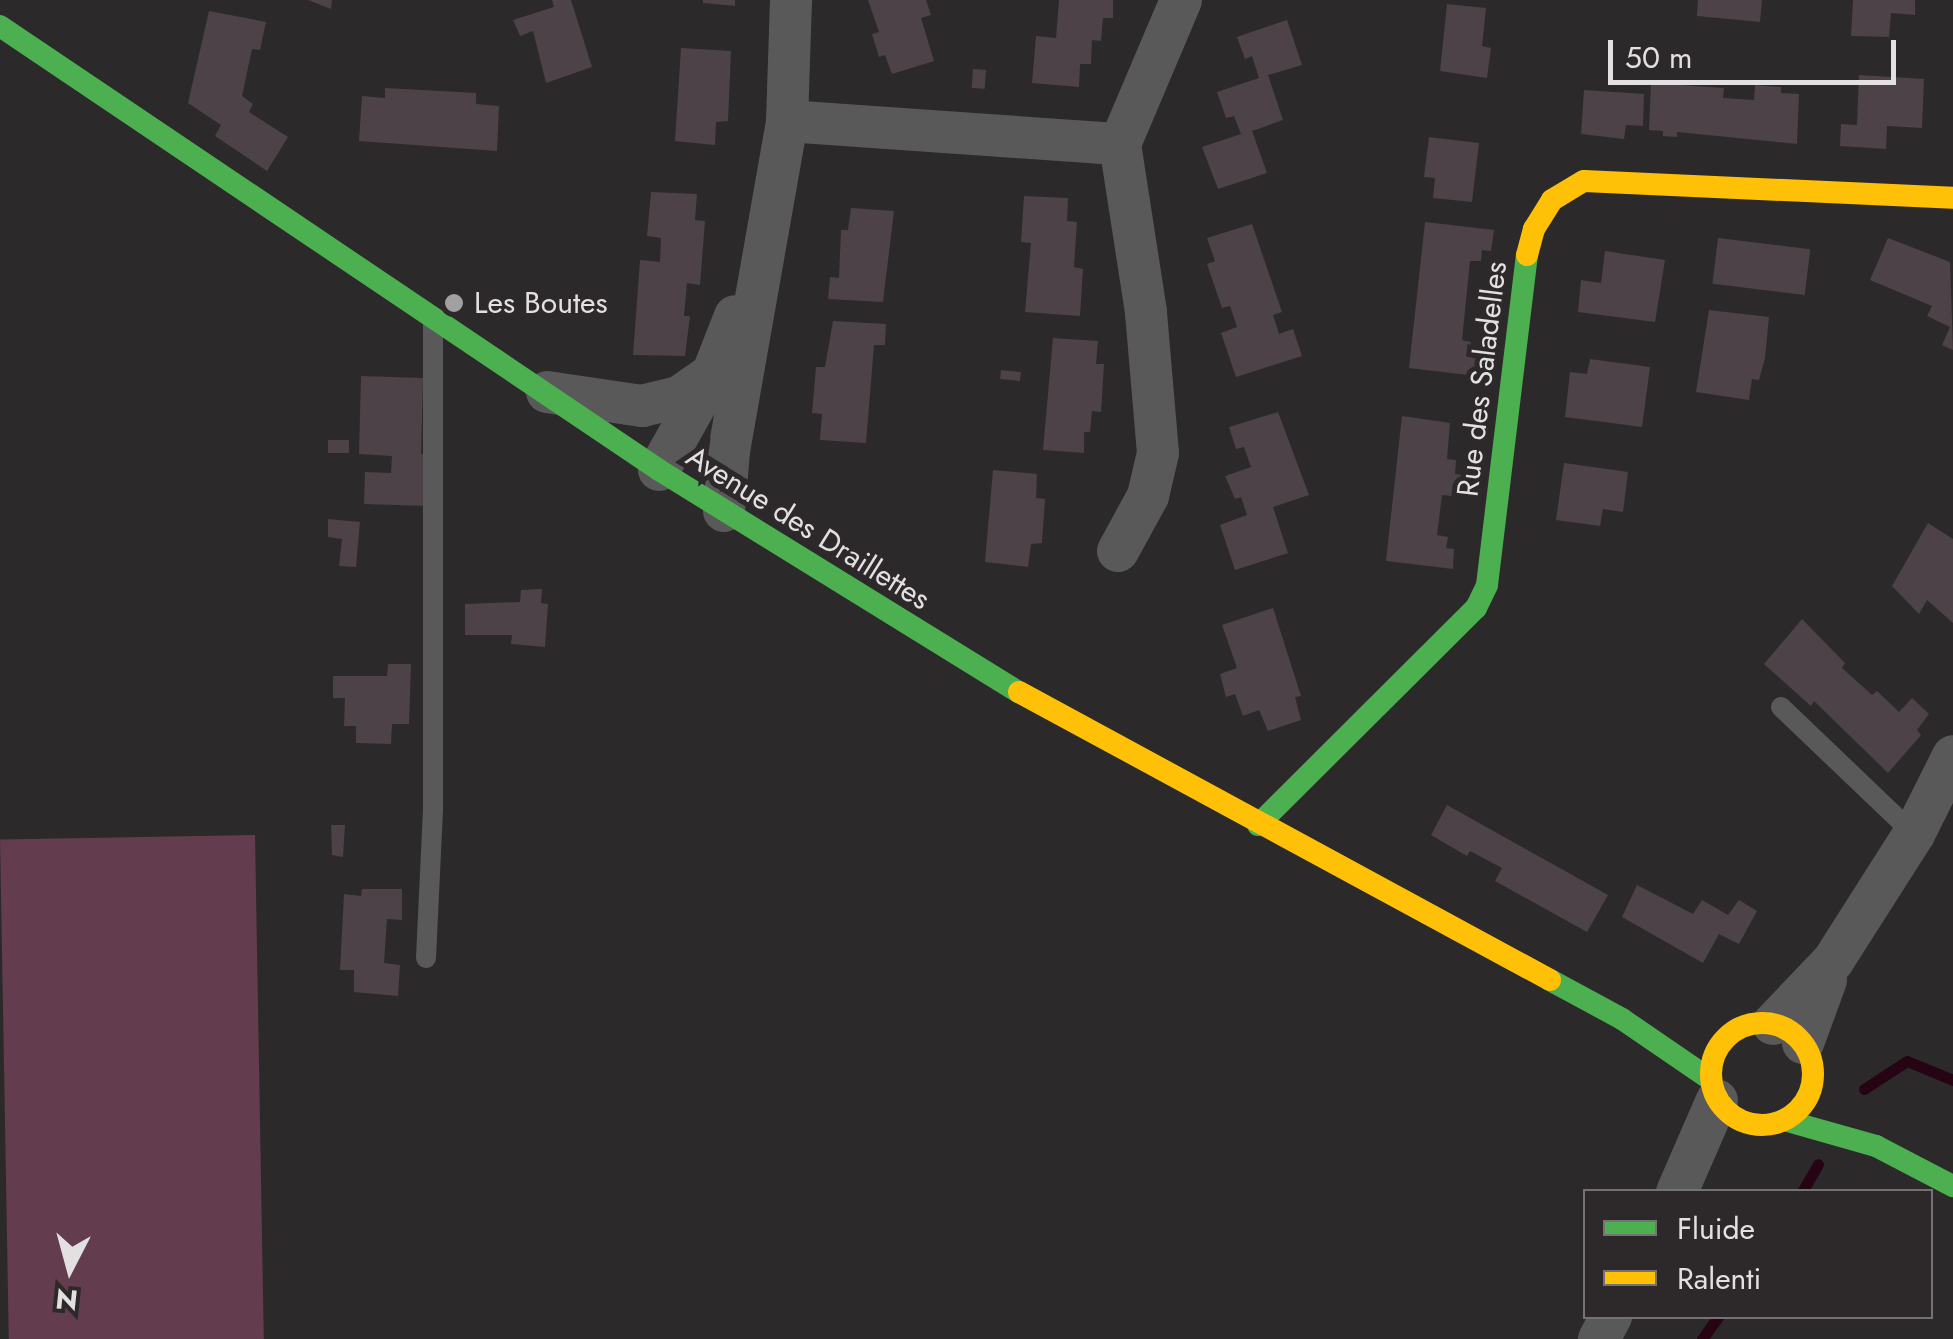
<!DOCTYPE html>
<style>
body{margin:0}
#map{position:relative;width:1953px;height:1339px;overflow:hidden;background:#2c292a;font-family:Jost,sans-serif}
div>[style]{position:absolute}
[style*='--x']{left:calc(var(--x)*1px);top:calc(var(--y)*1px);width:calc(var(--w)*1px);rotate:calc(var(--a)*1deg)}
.green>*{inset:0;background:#633c4d;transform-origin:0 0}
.stream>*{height:11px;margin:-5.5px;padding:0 5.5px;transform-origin:5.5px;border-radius:5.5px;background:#260414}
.building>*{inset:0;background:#4d4247;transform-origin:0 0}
.lane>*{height:20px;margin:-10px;padding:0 10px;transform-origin:10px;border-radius:10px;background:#5a5959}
.street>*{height:42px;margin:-21px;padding:0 21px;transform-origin:21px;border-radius:21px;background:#5a5959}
.fast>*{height:22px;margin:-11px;padding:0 11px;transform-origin:11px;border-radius:11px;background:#4caf50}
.slow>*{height:22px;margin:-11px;padding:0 11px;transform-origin:11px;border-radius:11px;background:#ffc107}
.slow>.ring{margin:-11px;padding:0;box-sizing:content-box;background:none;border:22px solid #ffc107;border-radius:50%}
.dots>*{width:28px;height:28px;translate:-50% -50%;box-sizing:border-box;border:5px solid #2d282a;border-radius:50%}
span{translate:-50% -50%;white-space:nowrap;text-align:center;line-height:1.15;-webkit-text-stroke:10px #2d282a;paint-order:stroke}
.poi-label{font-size:30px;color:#e3e0e1}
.left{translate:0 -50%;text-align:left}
.street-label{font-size:30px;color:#e3e0e1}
.legend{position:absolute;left:1583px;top:1189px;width:350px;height:130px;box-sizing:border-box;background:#2d282a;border:2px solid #767273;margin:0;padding:12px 18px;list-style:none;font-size:30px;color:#e3e0e1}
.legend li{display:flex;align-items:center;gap:20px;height:50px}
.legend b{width:50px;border:2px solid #767273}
.north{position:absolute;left:20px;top:1219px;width:100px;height:100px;-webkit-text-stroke:8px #2d282a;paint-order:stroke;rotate:186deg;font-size:28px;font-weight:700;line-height:40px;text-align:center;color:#e3e0e1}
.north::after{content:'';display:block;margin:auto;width:35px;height:45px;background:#e3e0e1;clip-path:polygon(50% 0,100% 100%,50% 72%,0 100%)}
.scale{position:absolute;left:1608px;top:40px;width:288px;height:45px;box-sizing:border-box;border:5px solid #e3e0e1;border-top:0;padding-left:12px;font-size:30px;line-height:35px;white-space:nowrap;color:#e3e0e1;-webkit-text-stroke:8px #2d282a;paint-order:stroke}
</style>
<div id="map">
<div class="green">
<i style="left:255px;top:835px;width:504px;height:255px;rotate:89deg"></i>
</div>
<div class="stream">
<i style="--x:1864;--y:1089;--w:51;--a:-33.1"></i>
<i style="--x:1907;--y:1061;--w:50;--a:22.4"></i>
<i style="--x:1802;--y:1192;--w:32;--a:-60"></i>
<i style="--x:1702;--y:1339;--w:29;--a:-54"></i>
</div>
<div class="building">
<i style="clip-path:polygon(308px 0,332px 0,331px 9px)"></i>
<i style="clip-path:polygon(552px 0,571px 0,592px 67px,546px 83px,533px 31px,520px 36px,513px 20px,554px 7px)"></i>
<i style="clip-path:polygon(703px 0,735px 0,735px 6px,703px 3px)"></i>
<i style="clip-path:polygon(868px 0,926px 0,931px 15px,921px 18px,934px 61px,892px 74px,885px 55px,879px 57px,872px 34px,879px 32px)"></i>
<i style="clip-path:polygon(1059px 0,1113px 0,1113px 18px,1103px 18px,1101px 41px,1092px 40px,1091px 64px,1080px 64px,1079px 87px,1032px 83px,1036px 36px,1056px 38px)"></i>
<i style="clip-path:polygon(1698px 0,1762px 0,1760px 22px,1697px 16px)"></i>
<i style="clip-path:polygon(1853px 0,1915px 0,1915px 15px,1891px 13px,1889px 37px,1851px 36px)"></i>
<i style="clip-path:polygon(1447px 4px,1486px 8px,1482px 46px,1491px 48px,1487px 78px,1440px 71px)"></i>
<i style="clip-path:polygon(209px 11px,266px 22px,260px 50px,252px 49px,242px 96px,253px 104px,249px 112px,288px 137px,267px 171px,215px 136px,221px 125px,188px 103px)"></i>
<i style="clip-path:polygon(1287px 20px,1302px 65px,1268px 75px,1283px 120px,1252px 131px,1267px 173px,1218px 189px,1202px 147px,1241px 134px,1234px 116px,1226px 118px,1217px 92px,1259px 78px,1252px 56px,1245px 59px,1237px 37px)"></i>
<i style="clip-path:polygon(681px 48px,731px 51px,728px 121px,716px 122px,715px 145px,675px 141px)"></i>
<i style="left:973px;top:69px;width:13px;height:19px;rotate:4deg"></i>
<i style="clip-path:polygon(1859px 75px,1924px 79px,1922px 128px,1887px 126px,1886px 149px,1840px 146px,1841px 124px,1857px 125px)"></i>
<i style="clip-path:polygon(1651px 83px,1724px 88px,1723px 98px,1754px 100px,1755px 85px,1781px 87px,1781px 93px,1799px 94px,1797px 144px,1677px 132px,1677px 137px,1663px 136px,1663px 131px,1649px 130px)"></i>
<i style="clip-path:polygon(385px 88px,476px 93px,476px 104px,499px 106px,497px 151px,359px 141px,362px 96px,385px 98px)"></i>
<i style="clip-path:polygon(1584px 90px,1644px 94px,1643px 126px,1626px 125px,1624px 139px,1581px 134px)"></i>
<i style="clip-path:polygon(1429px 137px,1479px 143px,1472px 202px,1433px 198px,1435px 178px,1424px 177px)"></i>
<i style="clip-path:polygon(651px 192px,697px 194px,695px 220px,705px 221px,700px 285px,687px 283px,684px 316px,690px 316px,685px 356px,633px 355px,640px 260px,660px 262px,661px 238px,647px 236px)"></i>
<i style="clip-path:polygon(1024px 196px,1068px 198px,1067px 221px,1077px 222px,1074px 267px,1083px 269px,1080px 316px,1025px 312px,1031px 243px,1021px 242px)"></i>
<i style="clip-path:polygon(851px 208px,894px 211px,883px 302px,828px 299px,830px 277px,839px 278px,841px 230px,848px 230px)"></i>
<i style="clip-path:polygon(1425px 222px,1494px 230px,1491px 251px,1482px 250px,1481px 261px,1470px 261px,1462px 340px,1471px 342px,1469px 357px,1478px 359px,1476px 376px,1409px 368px)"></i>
<i style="clip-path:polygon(1252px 224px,1282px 312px,1273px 315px,1279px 334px,1293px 329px,1302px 356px,1236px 377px,1221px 333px,1237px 327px,1230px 306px,1222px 308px,1207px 264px,1215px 261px,1207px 238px)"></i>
<i style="left:1718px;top:238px;width:93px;height:46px;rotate:7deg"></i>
<i style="clip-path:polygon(1888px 238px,1950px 262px,1953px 350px,1942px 345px,1950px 327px,1927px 316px,1932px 306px,1870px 280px)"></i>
<i style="clip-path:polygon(1605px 251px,1665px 260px,1655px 322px,1578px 312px,1581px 280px,1601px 283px)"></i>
<i style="clip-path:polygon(1709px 310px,1769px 317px,1765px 358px,1759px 380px,1752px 379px,1749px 400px,1696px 392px)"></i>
<i style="clip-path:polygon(833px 321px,886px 324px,885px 345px,874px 345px,866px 443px,820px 440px,822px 414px,812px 413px,816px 367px,825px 367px)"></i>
<i style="clip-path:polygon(1053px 338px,1098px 341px,1096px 364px,1104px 364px,1101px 412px,1092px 411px,1090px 432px,1084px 432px,1084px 453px,1043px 450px)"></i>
<i style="clip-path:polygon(1590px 359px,1650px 367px,1642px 427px,1565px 417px,1570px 372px,1587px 374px)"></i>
<i style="left:1001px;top:370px;width:20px;height:9px;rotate:6deg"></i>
<i style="clip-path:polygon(361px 376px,423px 378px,421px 454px,429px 455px,427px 506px,364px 504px,365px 472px,391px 473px,392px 456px,359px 454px)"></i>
<i style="clip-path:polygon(1278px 412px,1309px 495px,1273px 507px,1288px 553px,1235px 570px,1220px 525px,1247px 515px,1241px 497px,1235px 499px,1225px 476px,1251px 467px,1244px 447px,1236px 449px,1229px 427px)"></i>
<i style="clip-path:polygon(1402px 416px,1450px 423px,1447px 459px,1456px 460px,1455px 474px,1464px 475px,1462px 497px,1442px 495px,1437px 535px,1448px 537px,1446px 548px,1454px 549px,1453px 569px,1386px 561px)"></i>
<i style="left:328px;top:440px;width:21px;height:13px"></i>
<i style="clip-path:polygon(1564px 463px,1628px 472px,1623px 512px,1603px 509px,1600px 526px,1556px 520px)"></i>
<i style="clip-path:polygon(993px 470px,1037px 474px,1036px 498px,1045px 499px,1042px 543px,1031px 544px,1028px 567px,985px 562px)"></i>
<i style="clip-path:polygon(328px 519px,360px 522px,356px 567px,339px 566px,342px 539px,328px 537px)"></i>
<i style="clip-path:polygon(1928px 523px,1953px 539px,1953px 623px,1927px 600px,1919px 614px,1892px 586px)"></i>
<i style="clip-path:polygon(542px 589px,541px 603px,548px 604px,545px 647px,511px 644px,512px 635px,465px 635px,465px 604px,520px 602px,521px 590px)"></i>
<i style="clip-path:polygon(1273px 608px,1301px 696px,1295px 697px,1301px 720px,1268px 731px,1259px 710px,1243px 716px,1235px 694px,1226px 697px,1220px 674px,1237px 668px,1222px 625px)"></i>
<i style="clip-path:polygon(1802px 619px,1845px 663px,1842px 668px,1872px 695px,1877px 691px,1899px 712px,1912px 698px,1929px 714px,1917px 730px,1921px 735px,1888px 773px,1814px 701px,1811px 706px,1764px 664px)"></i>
<i style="clip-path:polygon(388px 664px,411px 664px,409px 724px,392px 724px,391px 744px,356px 743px,356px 726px,344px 726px,345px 698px,333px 698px,333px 676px,387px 676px)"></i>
<i style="clip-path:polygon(1447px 805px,1608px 895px,1587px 932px,1495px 881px,1502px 868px,1470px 851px,1467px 856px,1431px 835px)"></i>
<i style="clip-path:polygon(331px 825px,345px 825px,343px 857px,332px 855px)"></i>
<i style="clip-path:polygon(1637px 885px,1693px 914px,1702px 900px,1728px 915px,1739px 900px,1757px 911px,1739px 944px,1719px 934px,1703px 963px,1622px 917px)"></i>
<i style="clip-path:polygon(362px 889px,402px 889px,402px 920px,387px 919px,384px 963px,400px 965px,398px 996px,354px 992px,354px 970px,340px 970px,344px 894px,361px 896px)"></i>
</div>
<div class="lane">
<i style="--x:1781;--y:707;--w:184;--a:43.7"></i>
<i style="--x:426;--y:958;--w:148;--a:-87.3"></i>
<i style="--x:433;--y:810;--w:486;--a:-90"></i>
</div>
<div class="street">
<i style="--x:787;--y:121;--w:334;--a:4"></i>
<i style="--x:547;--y:392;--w:96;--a:8.4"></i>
<i style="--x:642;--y:406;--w:38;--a:-14"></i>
<i style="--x:679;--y:397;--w:39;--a:-35"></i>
<i style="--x:659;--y:470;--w:109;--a:-60.8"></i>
<i style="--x:712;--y:375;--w:63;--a:-68.7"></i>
<i style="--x:724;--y:511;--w:60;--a:-85.2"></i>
<i style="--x:729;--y:451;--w:335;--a:-80"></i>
<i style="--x:787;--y:121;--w:121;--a:-88.1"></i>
<i style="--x:1118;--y:551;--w:63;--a:-61.4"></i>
<i style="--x:1148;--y:496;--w:44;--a:-76.9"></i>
<i style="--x:1158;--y:453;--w:142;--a:-94.9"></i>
<i style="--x:1146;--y:312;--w:170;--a:-98.8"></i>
<i style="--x:1120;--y:144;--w:156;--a:-67"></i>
<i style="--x:1773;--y:1024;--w:87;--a:-46.4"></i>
<i style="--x:1833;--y:961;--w:151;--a:-57.5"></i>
<i style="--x:1914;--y:834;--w:87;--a:-63.4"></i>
<i style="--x:1803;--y:1043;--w:67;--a:-69.9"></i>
<i style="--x:1677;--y:1192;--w:100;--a:-66.5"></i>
<i style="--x:1599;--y:1339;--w:26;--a:-62"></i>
</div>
<div class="fast">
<i style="--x:0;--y:26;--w:795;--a:33.97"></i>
<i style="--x:659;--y:470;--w:423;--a:31.7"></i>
<i style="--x:1258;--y:825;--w:308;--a:-44.9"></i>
<i style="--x:1476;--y:608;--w:25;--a:-64"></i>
<i style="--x:1487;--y:585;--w:332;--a:-83.1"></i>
<i style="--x:1550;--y:980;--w:82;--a:28.4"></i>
<i style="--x:1622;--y:1019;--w:108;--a:34.4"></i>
<i style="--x:1784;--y:1120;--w:96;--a:15.8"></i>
<i style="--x:1876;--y:1146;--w:87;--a:27.5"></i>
</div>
<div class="slow">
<i style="--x:1527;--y:255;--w:27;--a:-75"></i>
<i style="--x:1534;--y:229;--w:34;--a:-58"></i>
<i style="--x:1552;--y:200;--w:37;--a:-31"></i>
<i style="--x:1584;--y:181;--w:369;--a:2.6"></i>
<i style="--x:1019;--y:692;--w:604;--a:28.47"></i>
<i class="ring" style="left:1711px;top:1023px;width:80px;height:80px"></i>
</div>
<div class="dots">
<i style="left:454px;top:303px;background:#a3a0a1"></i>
</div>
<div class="poi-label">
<span class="left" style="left:474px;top:303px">Les Boutes</span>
</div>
<div class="street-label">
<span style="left:1482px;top:379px;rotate:-83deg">Rue des Saladelles</span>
<span style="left:808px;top:528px;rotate:32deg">Avenue des Draillettes</span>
</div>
<ul class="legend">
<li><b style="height:12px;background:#4caf50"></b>Fluide</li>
<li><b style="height:12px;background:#ffc107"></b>Ralenti</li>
</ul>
<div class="north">N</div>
<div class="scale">50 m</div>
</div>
